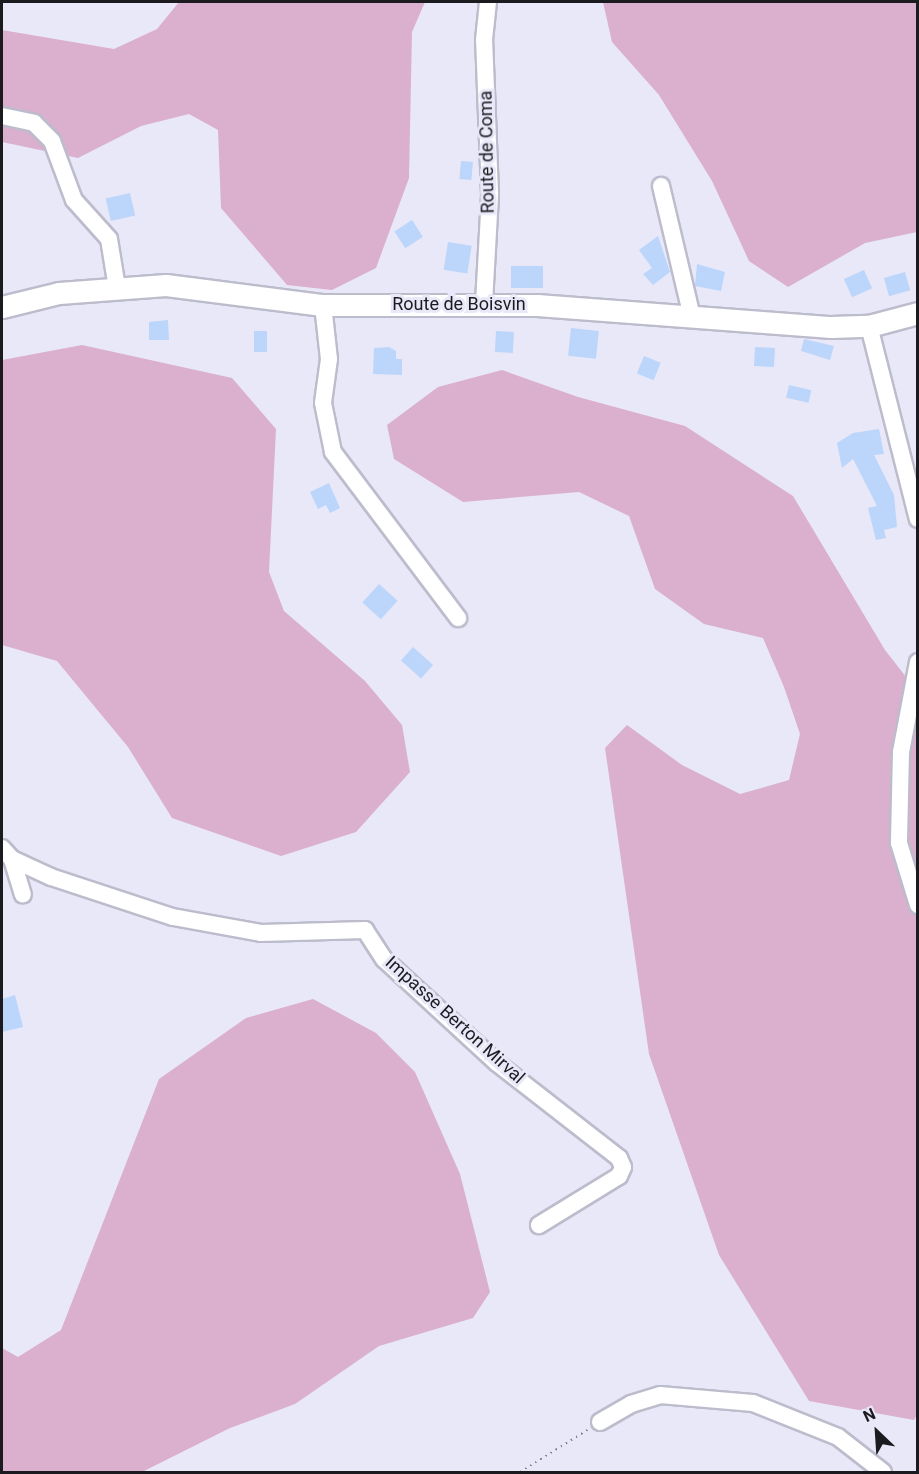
<!DOCTYPE html>
<style>
body{margin:0}
#map{position:relative;width:919px;height:1474px;overflow:hidden;background:#e8e8f9;font-family:Roboto,sans-serif}
div>[style]{position:absolute}
[style*='--x']{left:calc(var(--x)*1px);top:calc(var(--y)*1px);width:calc(var(--w)*1px);rotate:calc(var(--a)*1deg)}
.green>*{inset:0;background:#dbafce}
.building>*{inset:0;background:#bcd5fa;transform-origin:0 0}
.path>*{height:2px;margin-top:-1px;transform-origin:0;background:repeating-linear-gradient(90deg,#83838e 0 1.5px,transparent 0 6px)}
.roads{filter:drop-shadow(2px 0 #bcbccc) drop-shadow(-2px 0 #bcbccc) drop-shadow(0 2px #bcbccc) drop-shadow(0 -2px #bcbccc)}
.minor>*{height:16px;margin:-8px;padding:0 8px;transform-origin:8px;border-radius:8px;background:#fff}
.major>*{height:21px;margin:-10.5px;padding:0 10.5px;transform-origin:10.5px;border-radius:10.5px;background:#fff}
span{translate:-50% -50%;white-space:nowrap;text-align:center;line-height:1.15;-webkit-text-stroke:6px #e8e8f9;paint-order:stroke}
.street-label{font-size:18px;color:#1a1a1f}
.frame{position:absolute;inset:0;border:3px solid #1a1a1f;pointer-events:none}
.north{position:absolute;left:847px;top:1402px;width:60px;height:60px;-webkit-text-stroke:4px #e8e8f9;paint-order:stroke;rotate:335deg;font-size:16px;font-weight:700;line-height:24px;text-align:center;color:#1a1a1f}
.north::after{content:'';display:block;margin:auto;width:21px;height:27px;background:#1a1a1f;clip-path:polygon(50% 0,100% 100%,50% 72%,0 100%)}
</style>
<div id="map">
<div class="green">
<i style="clip-path:polygon(179px 2px,425px 2px,412px 32px,409px 178px,376px 268px,332px 290px,287px 285px,221px 208px,218px 130px,189px 114px,141px 126px,78px 158px,2px 142px,2px 30px,114px 49px,157px 29px)"></i>
<i style="clip-path:polygon(603px 2px,917px 2px,917px 232px,865px 243px,788px 287px,749px 261px,712px 181px,659px 95px,612px 42px)"></i>
<i style="clip-path:polygon(82px 345px,232px 378px,276px 429px,269px 572px,284px 611px,365px 681px,402px 725px,410px 772px,356px 832px,281px 856px,172px 818px,128px 747px,57px 661px,2px 645px,2px 360px)"></i>
<i style="clip-path:polygon(502px 370px,578px 397px,685px 426px,793px 496px,885px 650px,917px 691px,918px 1413px,914px 1420px,809px 1401px,719px 1255px,649px 1054px,605px 748px,627px 725px,682px 765px,740px 794px,789px 780px,800px 734px,784px 687px,763px 638px,704px 624px,655px 589px,629px 516px,579px 492px,463px 502px,394px 459px,387px 425px,438px 387px)"></i>
<i style="clip-path:polygon(313px 999px,376px 1033px,415px 1072px,460px 1174px,490px 1292px,473px 1318px,379px 1346px,295px 1404px,230px 1428px,142px 1472px,2px 1472px,2px 1348px,18px 1357px,61px 1330px,159px 1079px,246px 1018px)"></i>
</div>
<div class="building">
<i style="left:461px;top:161px;width:12px;height:18px;rotate:5deg"></i>
<i style="left:130px;top:193px;width:23px;height:25px;rotate:77deg"></i>
<i style="left:412px;top:220px;width:20px;height:21px;rotate:57deg"></i>
<i style="clip-path:polygon(658px 236px,670px 272px,653px 285px,643px 274px,652px 268px,639px 250px)"></i>
<i style="left:448px;top:242px;width:24px;height:28px;rotate:9deg"></i>
<i style="clip-path:polygon(697px 264px,725px 272px,721px 291px,695px 286px)"></i>
<i style="left:511px;top:266px;width:32px;height:22px"></i>
<i style="left:864px;top:270px;width:20px;height:22px;rotate:66deg"></i>
<i style="left:905px;top:272px;width:19px;height:22px;rotate:74deg"></i>
<i style="clip-path:polygon(168px 320px,169px 340px,149px 340px,149px 322px)"></i>
<i style="left:571px;top:328px;width:28px;height:28px;rotate:6deg"></i>
<i style="left:254px;top:331px;width:13px;height:21px"></i>
<i style="left:496px;top:331px;width:18px;height:21px;rotate:3deg"></i>
<i style="clip-path:polygon(804px 339px,834px 346px,830px 360px,801px 351px)"></i>
<i style="clip-path:polygon(389px 347px,396px 351px,396px 359px,402px 359px,402px 375px,373px 374px,374px 348px)"></i>
<i style="left:755px;top:347px;width:20px;height:19px;rotate:3deg"></i>
<i style="left:644px;top:356px;width:18px;height:19px;rotate:22deg"></i>
<i style="left:789px;top:385px;width:23px;height:13px;rotate:13deg"></i>
<i style="clip-path:polygon(879px 429px,884px 454px,874px 455px,894px 495px,897px 527px,884px 530px,886px 538px,876px 540px,868px 508px,877px 506px,853px 459px,842px 468px,837px 443px,853px 433px)"></i>
<i style="clip-path:polygon(329px 483px,340px 508px,330px 513px,326px 505px,318px 509px,310px 492px)"></i>
<i style="left:379px;top:584px;width:25px;height:25px;rotate:42deg"></i>
<i style="left:413px;top:647px;width:27px;height:18px;rotate:42deg"></i>
<i style="clip-path:polygon(15px 995px,23px 1027px,2px 1032px,2px 999px)"></i>
</div>
<div class="path">
<i style="--x:520;--y:1472;--w:81;--a:-31.9"></i>
</div>
<div class="roads">
<div class="minor">
<i style="--x:2;--y:116;--w:33;--a:12"></i>
<i style="--x:34;--y:123;--w:25;--a:45"></i>
<i style="--x:52;--y:141;--w:63;--a:69.6"></i>
<i style="--x:74;--y:200;--w:52;--a:48.1"></i>
<i style="--x:109;--y:239;--w:50;--a:80.7"></i>
<i style="--x:661;--y:186;--w:135;--a:76.7"></i>
<i style="--x:484;--y:303;--w:109;--a:-86.8"></i>
<i style="--x:490;--y:194;--w:154;--a:-92.2"></i>
<i style="--x:484;--y:40;--w:38;--a:-84"></i>
<i style="--x:323;--y:305;--w:54;--a:83.7"></i>
<i style="--x:329;--y:359;--w:44;--a:97.8"></i>
<i style="--x:323;--y:403;--w:50;--a:78.5"></i>
<i style="--x:333;--y:452;--w:208;--a:53"></i>
<i style="--x:869;--y:326;--w:199;--a:75.8"></i>
<i style="--x:918;--y:662;--w:92;--a:100.7"></i>
<i style="--x:901;--y:752;--w:91;--a:91.3"></i>
<i style="--x:899;--y:843;--w:65;--a:73"></i>
<i style="--x:2;--y:848;--w:15;--a:48"></i>
<i style="--x:12;--y:859;--w:43;--a:24.8"></i>
<i style="--x:51;--y:877;--w:128;--a:18.2"></i>
<i style="--x:173;--y:917;--w:89;--a:10.3"></i>
<i style="--x:261;--y:933;--w:104;--a:-1.7"></i>
<i style="--x:365;--y:930;--w:35;--a:57"></i>
<i style="--x:384;--y:959;--w:154;--a:42.6"></i>
<i style="--x:497;--y:1063;--w:155;--a:37.9"></i>
<i style="--x:619;--y:1158;--w:10;--a:66"></i>
<i style="--x:623;--y:1167;--w:10;--a:114"></i>
<i style="--x:619;--y:1176;--w:94;--a:148.5"></i>
<i style="--x:12;--y:859;--w:37;--a:73"></i>
<i style="--x:600;--y:1422;--w:36;--a:-30"></i>
<i style="--x:631;--y:1404;--w:30;--a:-17"></i>
<i style="--x:660;--y:1395;--w:93;--a:4.9"></i>
<i style="--x:753;--y:1403;--w:92;--a:21.8"></i>
<i style="--x:838;--y:1437;--w:57;--a:37.9"></i>
</div>
<div class="major">
<i style="--x:2;--y:307;--w:59;--a:-13.8"></i>
<i style="--x:59;--y:293;--w:107;--a:-4.3"></i>
<i style="--x:166;--y:285;--w:158;--a:7.3"></i>
<i style="--x:323;--y:305;--w:214;--a:0"></i>
<i style="--x:537;--y:305;--w:295;--a:4.3"></i>
<i style="--x:831;--y:327;--w:38;--a:-2"></i>
<i style="--x:869;--y:326;--w:51;--a:-14.9"></i>
</div>
</div>
<div class="street-label">
<span style="left:487px;top:152px;rotate:-91deg">Route de Coma</span>
<span style="left:459px;top:304px">Route de Boisvin</span>
<span style="left:455px;top:1020px;rotate:42deg">Impasse Berton Mirval</span>
</div>
<div class="frame"></div>
<div class="north">N</div>
</div>
